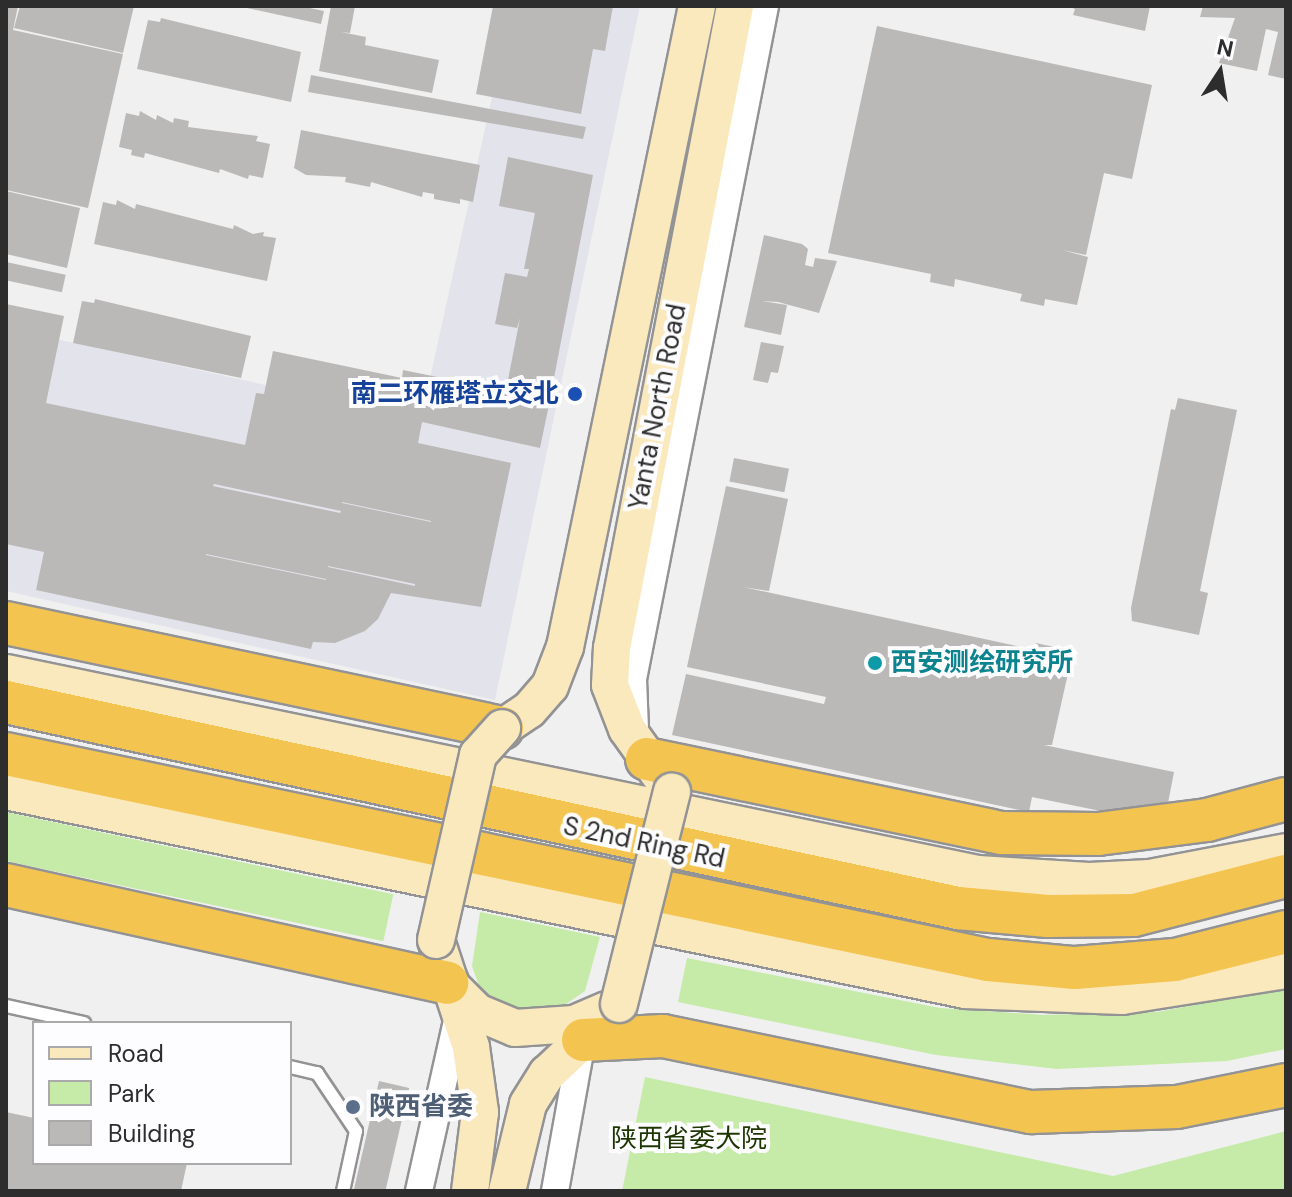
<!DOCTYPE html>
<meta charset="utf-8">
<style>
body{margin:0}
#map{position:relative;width:1292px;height:1197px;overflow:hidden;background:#f0f0f1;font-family:"DM Sans","Noto Sans SC",sans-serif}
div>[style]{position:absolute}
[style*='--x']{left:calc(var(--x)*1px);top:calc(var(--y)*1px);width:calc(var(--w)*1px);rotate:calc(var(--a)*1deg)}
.built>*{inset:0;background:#e3e3eb}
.green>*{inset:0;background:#c6eba8;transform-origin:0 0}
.building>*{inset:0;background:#bbb9b8;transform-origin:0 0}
.roads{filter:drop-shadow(2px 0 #939395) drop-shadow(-2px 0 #939395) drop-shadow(0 2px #939395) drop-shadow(0 -2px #939395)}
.service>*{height:12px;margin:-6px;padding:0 6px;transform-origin:6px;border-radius:6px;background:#fff}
.minor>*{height:26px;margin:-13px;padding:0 13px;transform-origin:13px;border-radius:13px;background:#fff}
.secondary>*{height:36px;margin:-18px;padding:0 18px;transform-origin:18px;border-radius:18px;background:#fbe9be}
.trunk>*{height:42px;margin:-21px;padding:0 21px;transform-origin:21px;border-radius:21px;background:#f4c450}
.bridges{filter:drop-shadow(2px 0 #939395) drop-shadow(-2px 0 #939395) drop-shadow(0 2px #939395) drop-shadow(0 -2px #939395)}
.secondary-bridge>*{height:36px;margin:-18px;padding:0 18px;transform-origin:18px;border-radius:18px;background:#fbe9be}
.dots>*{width:22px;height:22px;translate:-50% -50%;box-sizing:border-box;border:4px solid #fdfdff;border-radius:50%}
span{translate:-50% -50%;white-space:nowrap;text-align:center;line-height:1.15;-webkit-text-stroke:8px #fdfdff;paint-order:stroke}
.transit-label{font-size:26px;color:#164399;font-weight:700}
.right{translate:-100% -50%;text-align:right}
.street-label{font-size:26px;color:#2d2d2d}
.culture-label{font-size:26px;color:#0d838f;font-weight:700}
.left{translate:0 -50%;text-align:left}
.service-label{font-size:26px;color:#4e5e75;font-weight:700}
.park-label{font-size:26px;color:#1d3600}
.frame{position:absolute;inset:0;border:8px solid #2d2d2d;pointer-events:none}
.legend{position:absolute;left:32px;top:1021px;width:260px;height:144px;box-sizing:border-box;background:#fdfdff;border:2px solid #aaaaab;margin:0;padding:10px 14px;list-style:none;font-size:24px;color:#2d2d2d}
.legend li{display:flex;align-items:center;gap:16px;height:40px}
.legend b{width:40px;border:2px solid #aaaaab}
.north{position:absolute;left:1180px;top:32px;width:80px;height:80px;-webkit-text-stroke:6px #fdfdff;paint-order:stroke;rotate:12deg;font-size:22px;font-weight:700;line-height:32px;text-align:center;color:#2d2d2d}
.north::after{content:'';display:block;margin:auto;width:28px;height:36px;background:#2d2d2d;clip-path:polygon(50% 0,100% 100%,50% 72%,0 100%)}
</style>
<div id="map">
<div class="built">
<i style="clip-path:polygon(512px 6px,640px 6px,495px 700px,6px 591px,6px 328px,421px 419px)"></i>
</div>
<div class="green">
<i style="left:6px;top:812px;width:396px;height:48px;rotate:12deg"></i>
<i style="clip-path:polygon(480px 912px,600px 937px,585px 991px,553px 1013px,532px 1016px,494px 1003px,479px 986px,472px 966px)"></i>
<i style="clip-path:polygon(687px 958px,940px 1008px,1044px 1015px,1157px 1012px,1286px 988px,1286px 1049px,1227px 1061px,1057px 1069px,936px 1055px,678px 1002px)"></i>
<i style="clip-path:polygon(645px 1077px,1113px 1176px,1286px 1131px,1286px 1191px,622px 1191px)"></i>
</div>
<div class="building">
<i style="clip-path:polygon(6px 6px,18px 6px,13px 30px,123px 54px,88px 208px,6px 190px)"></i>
<i style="clip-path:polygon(20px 6px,134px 6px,123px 53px,14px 28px)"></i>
<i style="clip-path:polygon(238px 6px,300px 6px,324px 11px,321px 24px)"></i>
<i style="clip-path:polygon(331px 6px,355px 6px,350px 33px,341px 32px,366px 37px,365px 45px,439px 60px,432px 93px,319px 71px)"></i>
<i style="clip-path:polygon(493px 6px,613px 6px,605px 51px,593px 49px,581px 114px,476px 94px)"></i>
<i style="clip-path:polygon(1067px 6px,1150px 6px,1145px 31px,1073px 15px,1075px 9px)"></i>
<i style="clip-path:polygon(1203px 6px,1286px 6px,1286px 79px,1268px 75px,1278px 32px,1266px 29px,1257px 71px,1219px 63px,1235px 18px,1200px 17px)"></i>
<i style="clip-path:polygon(161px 18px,301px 52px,291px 102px,137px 69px,148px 20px,160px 22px)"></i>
<i style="clip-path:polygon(877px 26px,1152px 85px,1132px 179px,1104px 173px,1086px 255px,1062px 250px,1088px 257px,1077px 305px,1045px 299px,1044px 306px,1020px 301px,1022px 294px,955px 279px,954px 287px,930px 282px,931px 274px,828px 253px)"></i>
<i style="clip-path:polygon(311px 75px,586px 127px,583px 139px,308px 92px)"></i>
<i style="clip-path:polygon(140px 111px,156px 120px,157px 115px,173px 123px,174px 118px,189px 121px,188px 127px,258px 136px,256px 141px,270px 144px,263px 178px,249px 175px,248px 179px,220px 169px,219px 173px,145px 153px,144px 158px,131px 155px,132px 150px,119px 147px,126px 113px,139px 116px)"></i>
<i style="clip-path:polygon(301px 130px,480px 165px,473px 202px,460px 199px,460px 204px,434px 199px,434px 194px,423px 192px,422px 197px,371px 182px,370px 187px,345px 182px,346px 177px,306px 175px,294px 168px)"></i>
<i style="clip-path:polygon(508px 157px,593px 175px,550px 399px,506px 390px,520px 318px,517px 328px,495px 324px,505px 273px,527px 277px,529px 269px,524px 269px,535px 213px,499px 206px)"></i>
<i style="clip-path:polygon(6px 191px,80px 208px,67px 268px,6px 254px)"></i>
<i style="clip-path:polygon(117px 200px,135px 209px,136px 204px,233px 229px,234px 225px,253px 234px,264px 232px,263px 236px,276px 238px,267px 281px,94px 244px,103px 202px,116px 205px)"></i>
<i style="clip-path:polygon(764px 235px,802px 244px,808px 249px,805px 265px,813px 267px,815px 258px,837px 261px,819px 313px,778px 302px,762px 301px,787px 305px,781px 335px,744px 327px)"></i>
<i style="left:6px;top:262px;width:61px;height:18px;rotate:12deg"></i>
<i style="clip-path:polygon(95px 299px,251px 336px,241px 378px,73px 343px,82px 301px,94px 303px)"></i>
<i style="clip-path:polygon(evenodd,6px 304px,64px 316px,46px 403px,245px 445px,256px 393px,264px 394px,273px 351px,402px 378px,403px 370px,550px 400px,540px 448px,422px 422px,418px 443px,511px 463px,481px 607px,391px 593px,378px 619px,365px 631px,335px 643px,313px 642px,311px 649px,36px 590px,44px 552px,6px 544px,6px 304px,214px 484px,341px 511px,340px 513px,213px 486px,214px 484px,6px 304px,342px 502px,431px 521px,431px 522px,342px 503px,342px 502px,6px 304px,206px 554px,326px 579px,326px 580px,206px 555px,206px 554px,6px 304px,328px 566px,415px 584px,415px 586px,328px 567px,328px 566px)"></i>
<i style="clip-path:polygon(761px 342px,784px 346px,778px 373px,771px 372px,768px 383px,753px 380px)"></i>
<i style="clip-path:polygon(1178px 398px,1237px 410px,1200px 591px,1208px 593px,1199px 635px,1132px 621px,1131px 608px,1171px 409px,1175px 410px)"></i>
<i style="left:734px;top:458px;width:56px;height:24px;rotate:11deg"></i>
<i style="clip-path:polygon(726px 486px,788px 499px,769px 591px,743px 587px,1026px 648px,1020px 677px,1028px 678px,1036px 643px,1073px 651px,1052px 745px,1044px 745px,1174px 772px,1164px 824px,1032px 797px,1029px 812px,672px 735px,686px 674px,824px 704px,826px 697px,687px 667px)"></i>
<i style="left:379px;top:1081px;width:31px;height:113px;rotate:13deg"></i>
<i style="clip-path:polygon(6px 1112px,34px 1118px,34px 1163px,187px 1163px,181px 1191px,6px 1191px)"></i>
</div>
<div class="roads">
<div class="service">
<i style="--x:6;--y:1006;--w:80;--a:12.3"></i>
<i style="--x:290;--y:1067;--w:28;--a:13"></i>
<i style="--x:317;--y:1073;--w:70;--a:56.1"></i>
<i style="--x:356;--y:1131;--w:61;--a:102.2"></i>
</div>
<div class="minor">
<i style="--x:635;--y:729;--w:50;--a:-92.3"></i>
<i style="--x:633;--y:679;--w:686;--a:-78.9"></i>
<i style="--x:419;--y:1191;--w:178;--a:-77.4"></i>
<i style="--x:555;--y:1191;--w:152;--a:-79.8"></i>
</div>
<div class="secondary">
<i style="--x:6;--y:673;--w:993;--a:11.68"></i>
<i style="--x:978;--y:874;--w:111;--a:3.6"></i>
<i style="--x:1089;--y:881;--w:61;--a:-2.8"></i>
<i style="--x:1150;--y:878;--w:138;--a:-10.8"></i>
<i style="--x:502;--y:728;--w:32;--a:-34"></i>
<i style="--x:529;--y:710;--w:32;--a:-49"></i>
<i style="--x:550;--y:686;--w:42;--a:-69"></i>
<i style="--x:565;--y:647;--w:654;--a:-78.36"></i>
<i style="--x:664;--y:781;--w:64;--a:-125.4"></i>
<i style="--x:627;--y:729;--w:47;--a:-111.1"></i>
<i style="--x:610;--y:685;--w:37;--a:-87"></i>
<i style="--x:612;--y:648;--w:654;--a:-79.15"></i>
<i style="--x:6;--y:791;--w:979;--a:11.72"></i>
<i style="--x:965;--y:990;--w:157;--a:2.2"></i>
<i style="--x:1122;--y:996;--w:166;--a:-9"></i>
<i style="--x:436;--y:940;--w:113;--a:71.9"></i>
<i style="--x:471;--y:1047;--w:66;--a:82.1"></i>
<i style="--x:480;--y:1112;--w:80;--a:97.2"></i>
<i style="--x:449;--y:984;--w:40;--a:45"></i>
<i style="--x:477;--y:1012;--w:41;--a:22.8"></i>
<i style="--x:515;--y:1028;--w:59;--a:-3.9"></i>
<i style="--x:574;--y:1024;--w:36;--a:-23"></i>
<i style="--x:507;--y:1191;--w:89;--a:-76.4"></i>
<i style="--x:528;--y:1104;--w:36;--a:-58"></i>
<i style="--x:547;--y:1074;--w:77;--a:-43.4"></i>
</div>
<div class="trunk">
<i style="--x:6;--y:623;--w:507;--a:11.95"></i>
<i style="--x:6;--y:702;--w:974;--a:12.21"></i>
<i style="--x:958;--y:908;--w:90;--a:5.1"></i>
<i style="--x:1048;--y:916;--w:86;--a:-0.7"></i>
<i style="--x:1134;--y:915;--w:157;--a:-14.4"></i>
<i style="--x:6;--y:754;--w:1003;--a:11.85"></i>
<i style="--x:988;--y:960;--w:87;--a:5.3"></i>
<i style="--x:1075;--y:968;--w:100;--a:-4.6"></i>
<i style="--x:1175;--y:960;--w:114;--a:-14.2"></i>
<i style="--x:647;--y:759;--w:363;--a:11.8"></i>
<i style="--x:1002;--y:833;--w:96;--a:0.6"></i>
<i style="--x:1098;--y:834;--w:110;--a:-7.3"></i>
<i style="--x:1207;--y:820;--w:82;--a:-14.9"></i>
<i style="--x:6;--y:885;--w:452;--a:12.5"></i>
<i style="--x:583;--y:1040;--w:80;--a:-2.9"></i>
<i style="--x:663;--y:1036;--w:376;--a:11.7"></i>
<i style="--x:1031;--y:1112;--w:146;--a:-2"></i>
<i style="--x:1177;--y:1107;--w:111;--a:-11.4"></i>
</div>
</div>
<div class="bridges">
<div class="secondary-bridge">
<i style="--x:436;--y:940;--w:190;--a:-77.2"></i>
<i style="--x:478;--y:755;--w:36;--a:-48"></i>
<i style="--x:619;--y:1004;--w:219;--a:-76"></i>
</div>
</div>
<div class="dots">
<i style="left:575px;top:394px;background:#1a4fb4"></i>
<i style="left:875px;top:663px;background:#0f9aa8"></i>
<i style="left:353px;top:1107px;background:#5c6f8a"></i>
</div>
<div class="transit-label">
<span class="right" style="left:559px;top:394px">南二环雁塔立交北</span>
</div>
<div class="street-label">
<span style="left:658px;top:407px;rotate:-79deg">Yanta North Road</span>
<span style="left:644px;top:843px;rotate:12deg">S 2nd Ring Rd</span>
</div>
<div class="culture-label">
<span class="left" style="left:891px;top:663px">西安测绘研究所</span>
</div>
<div class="service-label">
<span class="left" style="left:369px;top:1107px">陕西省委</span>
</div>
<div class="park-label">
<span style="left:689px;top:1139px">陕西省委大院</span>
</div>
<div class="frame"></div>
<ul class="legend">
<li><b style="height:10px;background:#fbe9be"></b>Road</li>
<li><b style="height:22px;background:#c6eba8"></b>Park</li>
<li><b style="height:22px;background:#bbb9b8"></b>Building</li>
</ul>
<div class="north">N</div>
</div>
